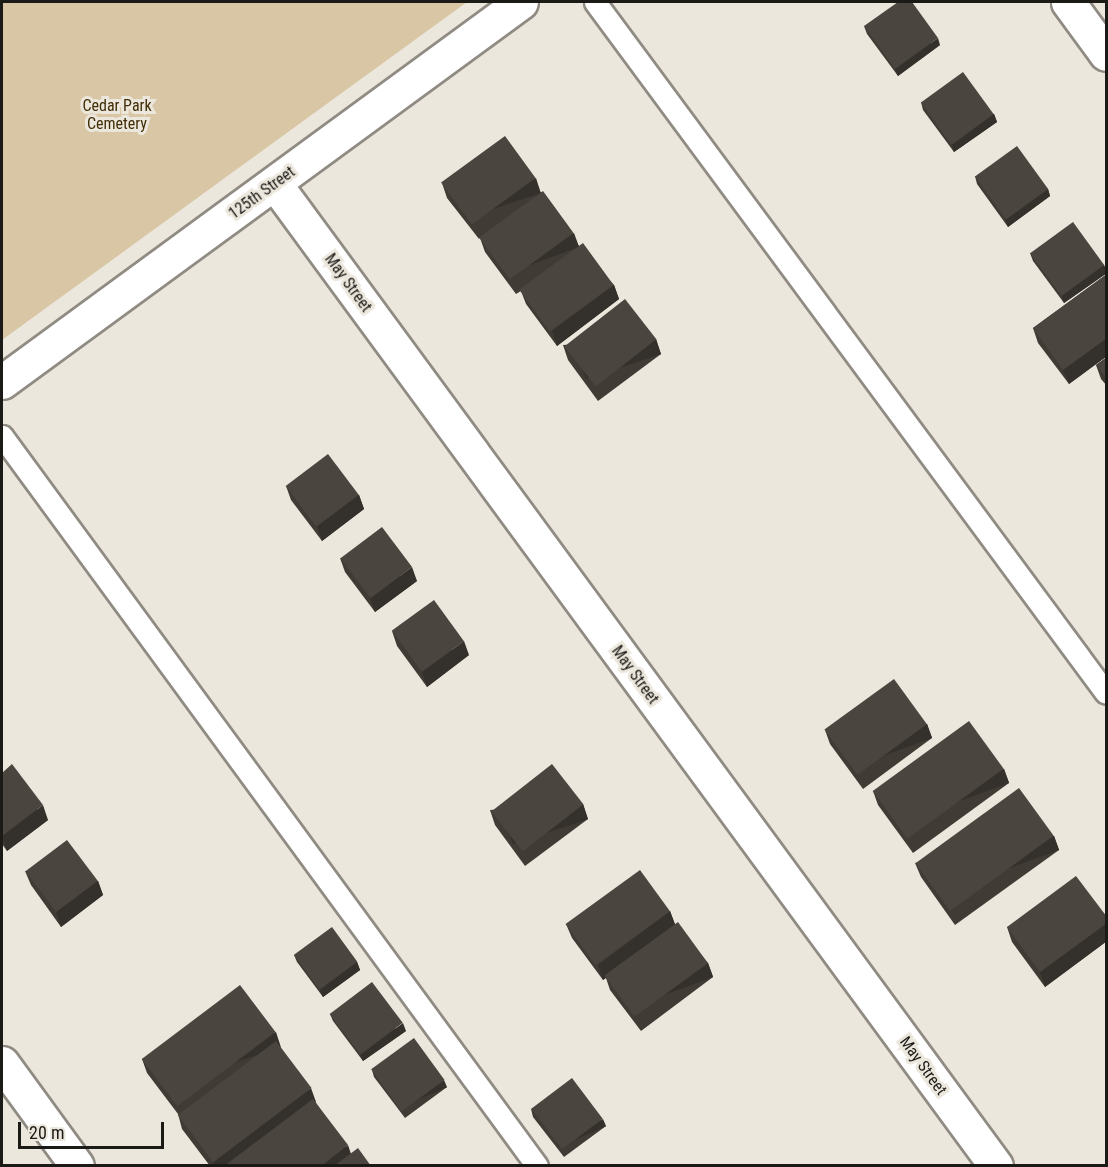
<!DOCTYPE html>
<style>
body{margin:0}
#map{position:relative;width:1108px;height:1167px;overflow:hidden;background:#ece7dd;font-family:"Roboto Condensed",sans-serif}
div>[style]{position:absolute}
[style*='--x']{left:calc(var(--x)*1px);top:calc(var(--y)*1px);width:calc(var(--w)*1px);rotate:calc(var(--a)*1deg)}
.green>*{inset:0;background:#d8c6a5}
.roads{filter:drop-shadow(2px 0 #908b83) drop-shadow(-2px 0 #908b83) drop-shadow(0 2px #908b83) drop-shadow(0 -2px #908b83)}
.lane>*{height:21px;margin:-10.5px;padding:0 10.5px;transform-origin:10.5px;border-radius:10.5px;background:#fff}
.street>*{height:33px;margin:-16.5px;padding:0 16.5px;transform-origin:16.5px;border-radius:16.5px;background:#fff}
.wall>*{inset:0;background:#403b35}
.shaded-wall>*{inset:0;background:#34302b;transform-origin:0 0}
.building>*{inset:0;background:#4a453e;transform-origin:0 0}
span{translate:-50% -50%;white-space:nowrap;text-align:center;line-height:1.15;-webkit-text-stroke:6px #ece7dd;paint-order:stroke}
.park-label{font-size:16px;color:#402d06}
.street-label{font-size:16px;color:#1c1a17}
.frame{position:absolute;inset:0;border:3px solid #1c1a17;pointer-events:none}
.scale{position:absolute;left:18px;top:1122px;width:146px;height:27px;box-sizing:border-box;border:3px solid #1c1a17;border-top:0;padding-left:8px;font-size:18px;line-height:21px;white-space:nowrap;color:#1c1a17;-webkit-text-stroke:4px #ece7dd;paint-order:stroke}
</style>
<div id="map">
<div class="green">
<i style="clip-path:polygon(2px 2px,467px 2px,2px 340px)"></i>
</div>
<div class="roads">
<div class="lane">
<i style="--x:595;--y:2;--w:859;--a:53.52"></i>
<i style="--x:2;--y:436;--w:905;--a:53.76"></i>
</div>
<div class="street">
<i style="--x:1068;--y:2;--w:64;--a:53.8"></i>
<i style="--x:275;--y:184;--w:1218;--a:53.71"></i>
<i style="--x:2;--y:382;--w:643;--a:-36.21"></i>
<i style="--x:2;--y:1063;--w:127;--a:53.9"></i>
</div>
</div>
<div class="wall">
<i style="clip-path:polygon(864px 26px,940px 45px,898px 76px,867px 34px)"></i>
<i style="clip-path:polygon(921px 102px,994px 114px,997px 122px,954px 152px,923px 110px)"></i>
<i style="clip-path:polygon(975px 176px,1048px 189px,1050px 196px,1008px 227px,977px 184px)"></i>
<i style="clip-path:polygon(442px 183px,541px 192px,579px 246px,614px 285px,619px 299px,557px 346px,526px 304px,521px 291px,516px 294px,485px 252px,480px 238px,479px 239px,447px 198px)"></i>
<i style="clip-path:polygon(1030px 253px,1104px 265px,1107px 273px,1064px 303px,1033px 261px)"></i>
<i style="clip-path:polygon(1107px 274px,1107px 356px,1069px 384px,1038px 343px,1033px 328px)"></i>
<i style="clip-path:polygon(656px 339px,661px 354px,598px 401px,568px 360px,563px 345px)"></i>
<i style="clip-path:polygon(1107px 357px,1107px 386px,1101px 379px,1096px 365px)"></i>
<i style="clip-path:polygon(286px 486px,359px 495px,364px 509px,322px 541px,291px 500px)"></i>
<i style="clip-path:polygon(340px 558px,417px 581px,375px 612px,345px 572px)"></i>
<i style="clip-path:polygon(392px 631px,469px 655px,427px 687px,397px 646px)"></i>
<i style="clip-path:polygon(927px 724px,932px 738px,863px 789px,830px 744px,825px 730px)"></i>
<i style="clip-path:polygon(1004px 769px,1009px 783px,913px 853px,878px 805px,873px 791px)"></i>
<i style="clip-path:polygon(2px 773px,48px 820px,7px 851px,2px 844px)"></i>
<i style="clip-path:polygon(583px 804px,588px 819px,525px 866px,495px 825px,490px 810px)"></i>
<i style="clip-path:polygon(1054px 836px,1059px 850px,955px 925px,921px 877px,915px 863px)"></i>
<i style="clip-path:polygon(25px 871px,98px 881px,103px 895px,61px 927px,31px 885px)"></i>
<i style="clip-path:polygon(670px 911px,675px 924px,708px 963px,713px 977px,641px 1031px,610px 990px,606px 978px,603px 980px,572px 938px,566px 924px)"></i>
<i style="clip-path:polygon(1107px 917px,1107px 941px,1045px 987px,1012px 942px,1007px 927px)"></i>
<i style="clip-path:polygon(294px 955px,357px 962px,360px 970px,323px 997px,297px 962px)"></i>
<i style="clip-path:polygon(330px 1014px,406px 1031px,363px 1061px,333px 1021px)"></i>
<i style="clip-path:polygon(280px 1047px,316px 1103px,350px 1154px,371px 1166px,210px 1166px,182px 1129px,178px 1114px,147px 1073px,142px 1059px)"></i>
<i style="clip-path:polygon(372px 1070px,447px 1087px,405px 1118px,374px 1077px)"></i>
<i style="clip-path:polygon(531px 1109px,606px 1126px,564px 1157px,533px 1117px)"></i>
</div>
<div class="shaded-wall">
<i style="clip-path:polygon(938px 38px,940px 45px,898px 76px,895px 69px)"></i>
<i style="clip-path:polygon(994px 114px,997px 122px,954px 152px,952px 145px)"></i>
<i style="left:536px;top:178px;width:16px;height:79px;rotate:72deg"></i>
<i style="clip-path:polygon(1048px 189px,1050px 196px,1008px 227px,1005px 219px)"></i>
<i style="left:574px;top:233px;width:15px;height:79px;rotate:70deg"></i>
<i style="clip-path:polygon(1104px 265px,1107px 273px,1064px 303px,1062px 296px)"></i>
<i style="clip-path:polygon(614px 285px,619px 299px,557px 346px,552px 331px)"></i>
<i style="clip-path:polygon(1107px 338px,1107px 356px,1069px 384px,1063px 370px)"></i>
<i style="left:656px;top:339px;width:16px;height:79px;rotate:72deg"></i>
<i style="clip-path:polygon(359px 495px,364px 509px,322px 541px,317px 526px)"></i>
<i style="clip-path:polygon(412px 567px,417px 581px,375px 612px,370px 598px)"></i>
<i style="clip-path:polygon(464px 641px,469px 655px,427px 687px,422px 672px)"></i>
<i style="left:927px;top:724px;width:15px;height:86px;rotate:70deg"></i>
<i style="left:1004px;top:769px;width:15px;height:119px;rotate:70deg"></i>
<i style="left:583px;top:804px;width:16px;height:79px;rotate:72deg"></i>
<i style="clip-path:polygon(43px 805px,48px 820px,7px 851px,2px 836px)"></i>
<i style="left:1054px;top:836px;width:15px;height:128px;rotate:70deg"></i>
<i style="clip-path:polygon(98px 881px,103px 895px,61px 927px,56px 912px)"></i>
<i style="clip-path:polygon(670px 911px,675px 925px,603px 980px,598px 965px)"></i>
<i style="clip-path:polygon(1107px 923px,1107px 941px,1045px 987px,1040px 972px)"></i>
<i style="clip-path:polygon(357px 962px,360px 970px,323px 997px,320px 990px)"></i>
<i style="left:708px;top:963px;width:15px;height:91px;rotate:70deg"></i>
<i style="clip-path:polygon(403px 1023px,406px 1031px,363px 1061px,360px 1054px)"></i>
<i style="left:276px;top:1032px;width:16px;height:123px;rotate:72deg"></i>
<i style="left:444px;top:1080px;width:8px;height:52px;rotate:67deg"></i>
<i style="clip-path:polygon(311px 1088px,316px 1102px,232px 1166px,214px 1166px,213px 1162px)"></i>
<i style="left:603px;top:1119px;width:8px;height:52px;rotate:67deg"></i>
<i style="clip-path:polygon(348px 1145px,353px 1160px,345px 1166px,321px 1166px)"></i>
</div>
<div class="building">
<i style="clip-path:polygon(898px 2px,912px 2px,938px 38px,895px 69px,864px 26px)"></i>
<i style="left:963px;top:72px;width:52px;height:52px;rotate:54deg"></i>
<i style="left:505px;top:136px;width:52px;height:79px;rotate:54deg"></i>
<i style="left:1017px;top:146px;width:53px;height:52px;rotate:54deg"></i>
<i style="left:543px;top:191px;width:52px;height:79px;rotate:54deg"></i>
<i style="left:1073px;top:222px;width:53px;height:53px;rotate:54deg"></i>
<i style="left:583px;top:243px;width:52px;height:79px;rotate:54deg"></i>
<i style="clip-path:polygon(1107px 274px,1107px 338px,1063px 370px,1033px 328px)"></i>
<i style="left:625px;top:299px;width:51px;height:77px;rotate:52deg"></i>
<i style="clip-path:polygon(1107px 357px,1107px 379px,1096px 365px)"></i>
<i style="left:328px;top:454px;width:51px;height:53px;rotate:53deg"></i>
<i style="left:382px;top:527px;width:50px;height:52px;rotate:53deg"></i>
<i style="left:434px;top:600px;width:51px;height:52px;rotate:54deg"></i>
<i style="left:894px;top:679px;width:56px;height:86px;rotate:54deg"></i>
<i style="left:969px;top:721px;width:59px;height:119px;rotate:54deg"></i>
<i style="clip-path:polygon(12px 764px,43px 805px,2px 836px,2px 773px)"></i>
<i style="left:552px;top:764px;width:51px;height:77px;rotate:52deg"></i>
<i style="left:1019px;top:788px;width:59px;height:128px;rotate:54deg"></i>
<i style="left:67px;top:840px;width:51px;height:52px;rotate:53deg"></i>
<i style="left:640px;top:870px;width:51px;height:92px;rotate:54deg"></i>
<i style="clip-path:polygon(1076px 876px,1107px 917px,1107px 923px,1040px 972px,1007px 927px)"></i>
<i style="left:678px;top:922px;width:51px;height:91px;rotate:54deg"></i>
<i style="left:332px;top:927px;width:43px;height:47px;rotate:54deg"></i>
<i style="left:372px;top:982px;width:51px;height:53px;rotate:53deg"></i>
<i style="left:240px;top:985px;width:59px;height:123px;rotate:53deg"></i>
<i style="left:414px;top:1038px;width:52px;height:53px;rotate:54deg"></i>
<i style="left:276px;top:1041px;width:59px;height:123px;rotate:53deg"></i>
<i style="left:572px;top:1078px;width:51px;height:51px;rotate:53deg"></i>
<i style="clip-path:polygon(313px 1099px,348px 1145px,321px 1166px,224px 1166px)"></i>
<i style="clip-path:polygon(358px 1148px,371px 1166px,334px 1166px)"></i>
</div>
<div class="park-label">
<span style="left:117px;top:115px">Cedar Park<br>Cemetery</span>
</div>
<div class="street-label">
<span style="left:262px;top:193px;rotate:-36deg">125th Street</span>
<span style="left:348px;top:283px;rotate:54deg">May Street</span>
<span style="left:635px;top:675px;rotate:54deg">May Street</span>
<span style="left:923px;top:1066px;rotate:54deg">May Street</span>
</div>
<div class="frame"></div>
<div class="scale">20 m</div>
</div>
